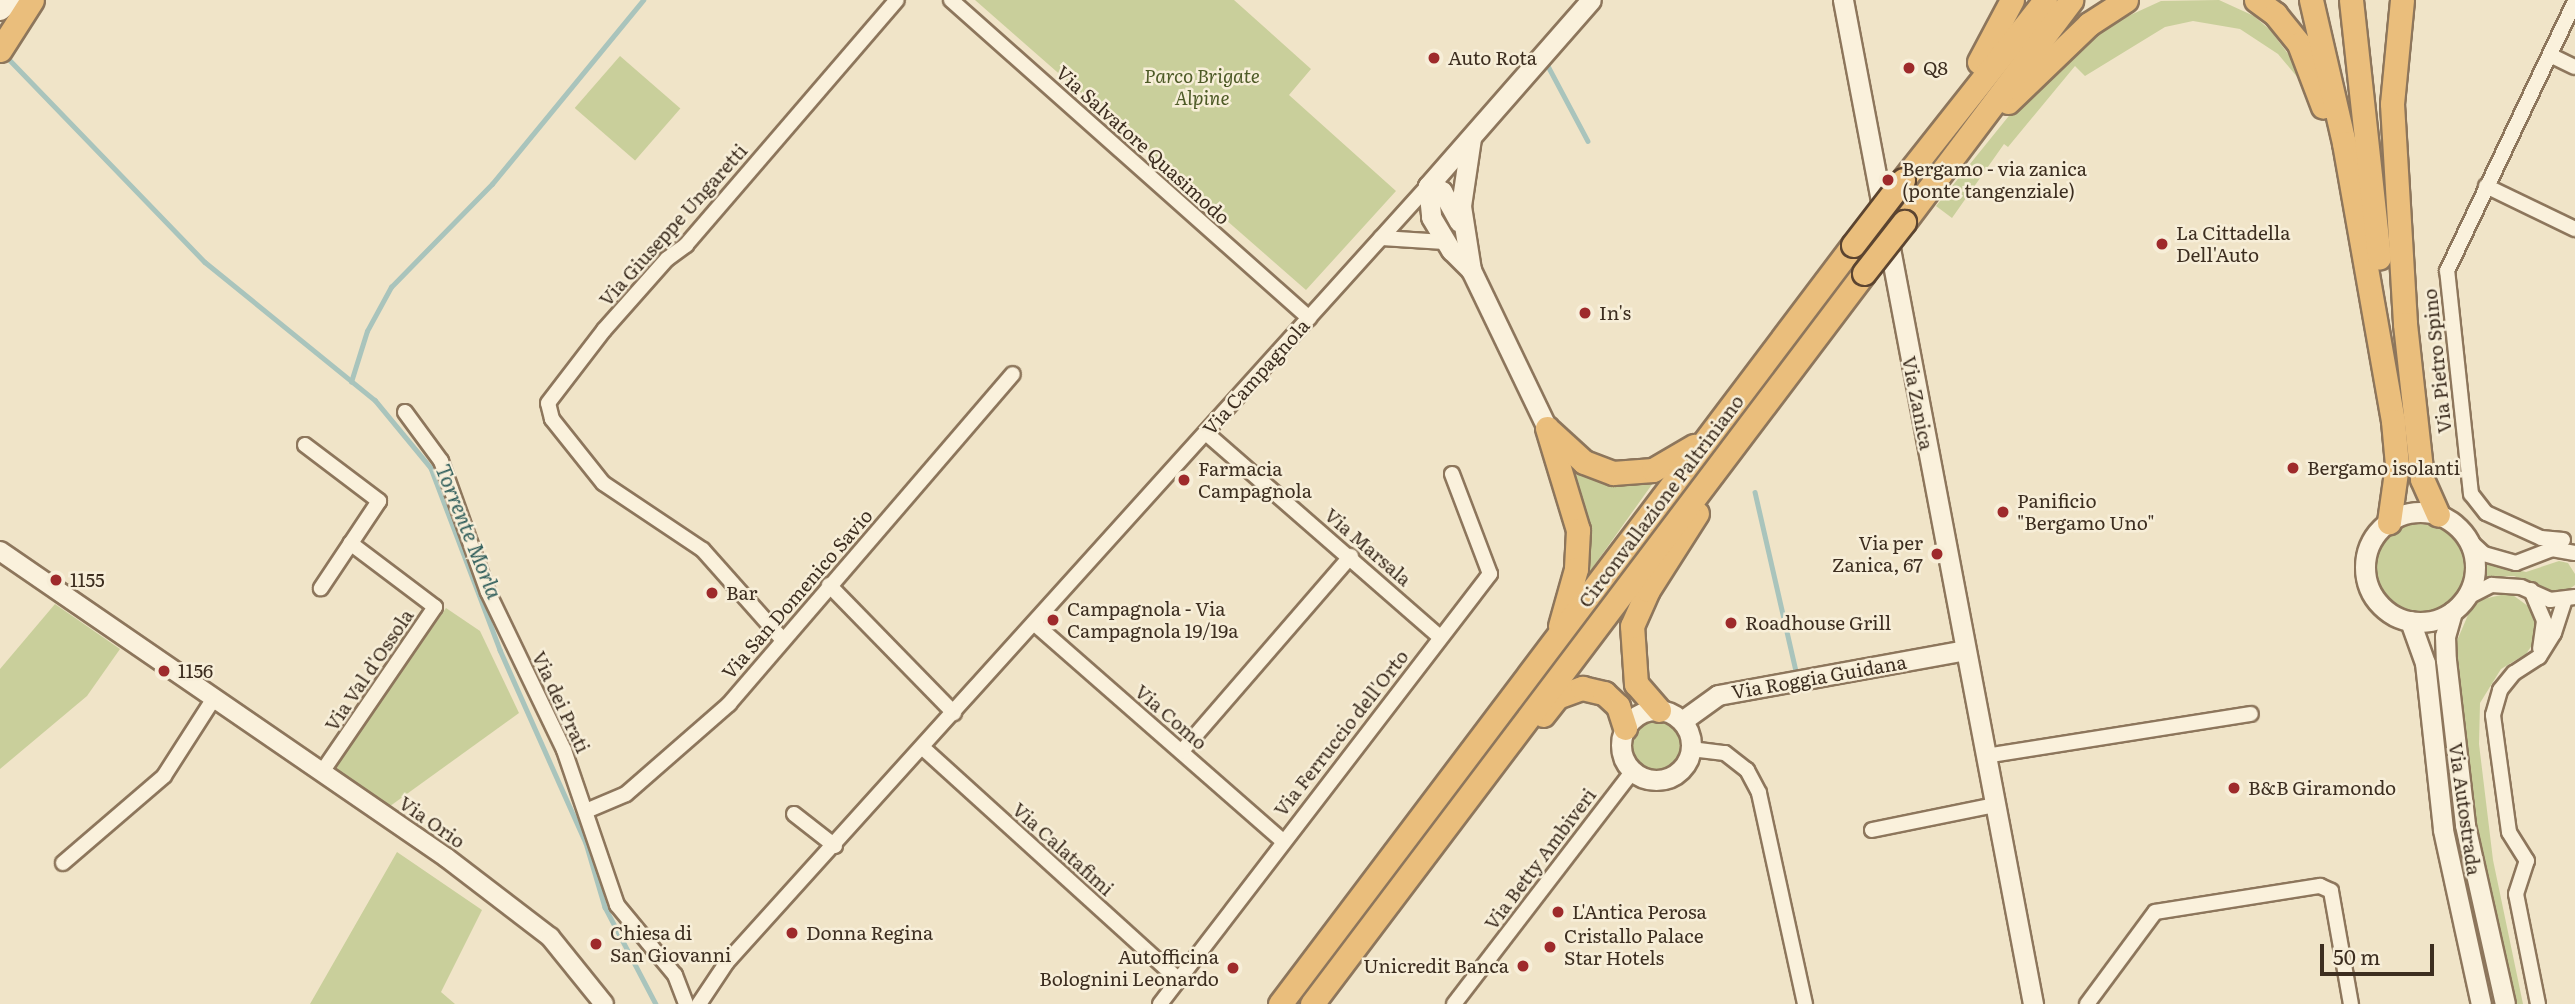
<!DOCTYPE html>
<style>
body{margin:0}
#map{position:relative;width:2575px;height:1004px;overflow:hidden;background:#f0e4c8;font-family:Literata,serif}
div>[style]{position:absolute}
[style*='--x']{left:calc(var(--x)*1px);top:calc(var(--y)*1px);width:calc(var(--w)*1px);rotate:calc(var(--a)*1deg)}
.green>*{inset:0;background:#c9cf9b;transform-origin:0 0}
.round{border-radius:50%}
.stream>*{height:4.5px;margin:-2.25px;padding:0 2.25px;transform-origin:2.25px;border-radius:2.25px;background:#a9c4bc}
.roads{filter:drop-shadow(2px 0 #8d765c) drop-shadow(-2px 0 #8d765c) drop-shadow(0 2px #8d765c) drop-shadow(0 -2px #8d765c)}
.minor>*{height:14px;margin:-7px;padding:0 7px;transform-origin:7px;border-radius:7px;background:#faf1dc}
.tertiary>*{height:18px;margin:-9px;padding:0 9px;transform-origin:9px;border-radius:9px;background:#faf1dc}
.secondary>*{height:19px;margin:-9.5px;padding:0 9.5px;transform-origin:9.5px;border-radius:9.5px;background:#faf1dc}
.secondary>.ring{margin:-9.5px;padding:0;box-sizing:content-box;background:none;border:19px solid #faf1dc;border-radius:50%}
.trunk>*{height:23px;margin:-11.5px;padding:0 11.5px;transform-origin:11.5px;border-radius:11.5px;background:#eabe7c}
.bridges{filter:drop-shadow(2px 0 #5b4430) drop-shadow(-2px 0 #5b4430) drop-shadow(0 2px #5b4430) drop-shadow(0 -2px #5b4430)}
.trunk-bridge>*{height:23px;margin:-11.5px;padding:0 11.5px;transform-origin:11.5px;border-radius:11.5px;background:#eabe7c}
.dots>*{width:19px;height:19px;translate:-50% -50%;box-sizing:border-box;border:4px solid #f7eed8;border-radius:50%}
span{translate:-50% -50%;white-space:nowrap;text-align:center;line-height:1.15;-webkit-text-stroke:5px #f7eed8;paint-order:stroke}
.poi-label{font-size:19px;color:#3d2e20}
.left{translate:0 -50%;text-align:left}
.right{translate:-100% -50%;text-align:right}
.park-label{font-size:19px;color:#4d5a26;font-style:italic}
.street-label{font-size:19px;color:#3d2e20}
.water-label{font-size:21px;color:#2f5d5a;font-style:italic}
.scale{position:absolute;left:2320px;top:944px;width:114px;height:32px;box-sizing:border-box;border:4px solid #3d2e20;border-top:0;padding-left:9px;font-size:21px;line-height:24px;white-space:nowrap;color:#3d2e20;-webkit-text-stroke:5px #f7eed8;paint-order:stroke}
</style>
<div id="map">
<div class="green">
<i style="clip-path:polygon(975px 0,1234px 0,1311px 69px,1289px 95px,1396px 191px,1306px 290px)"></i>
<i style="clip-path:polygon(2219px 0,2254px 16px,2270px 30px,2295px 63px,2303px 84px,2278px 54px,2240px 29px,2193px 21px,2165px 27px,2085px 76px,2075px 66px,2008px 147px,2004px 144px,1952px 218px,1936px 206px,2025px 96px,2100px 29px,2161px 1px)"></i>
<i style="left:620px;top:56px;width:80px;height:69px;rotate:41deg"></i>
<i style="clip-path:polygon(1561px 460px,1658px 476px,1586px 577px,1586px 527px)"></i>
<i class="round" style="left:2376px;top:524px;width:88px;height:88px"></i>
<i style="clip-path:polygon(2559px 561px,2568px 563px,2575px 574px,2575px 585px,2565px 592px,2552px 592px,2514px 576px,2483px 578px,2487px 563px,2526px 572px)"></i>
<i style="clip-path:polygon(2510px 593px,2532px 609px,2538px 623px,2537px 638px,2526px 654px,2501px 669px,2480px 703px,2479px 744px,2493px 860px,2523px 1004px,2510px 1004px,2470px 815px,2453px 650px,2471px 608px,2479px 600px)"></i>
<i style="clip-path:polygon(55px 604px,120px 649px,87px 696px,0 769px,0 669px)"></i>
<i style="clip-path:polygon(446px 608px,480px 631px,519px 713px,386px 809px,332px 772px)"></i>
<i class="round" style="left:1631px;top:721px;width:50px;height:50px"></i>
<i style="clip-path:polygon(397px 852px,482px 910px,441px 992px,455px 1004px,310px 1004px)"></i>
</div>
<div class="stream">
<i style="--x:4;--y:54;--w:289;--a:46"></i>
<i style="--x:205;--y:262;--w:219;--a:39.1"></i>
<i style="--x:375;--y:400;--w:88;--a:50.5"></i>
<i style="--x:431;--y:468;--w:195;--a:69.2"></i>
<i style="--x:500;--y:650;--w:211;--a:66"></i>
<i style="--x:586;--y:843;--w:67;--a:73.5"></i>
<i style="--x:605;--y:907;--w:110;--a:62.3"></i>
<i style="--x:1547;--y:64;--w:87;--a:62"></i>
<i style="--x:351;--y:382;--w:53;--a:-72.6"></i>
<i style="--x:367;--y:331;--w:50;--a:-61.4"></i>
<i style="--x:391;--y:287;--w:144;--a:-45.6"></i>
<i style="--x:492;--y:184;--w:238;--a:-50.6"></i>
<i style="--x:1755;--y:492;--w:188;--a:77.1"></i>
</div>
<div class="roads">
<div class="minor">
<i style="--x:951;--y:0;--w:479;--a:41.6"></i>
<i style="--x:2552;--y:56;--w:25;--a:26"></i>
<i style="--x:2486;--y:186;--w:99;--a:25.8"></i>
<i style="--x:1381;--y:238;--w:64;--a:3.6"></i>
<i style="--x:405;--y:412;--w:61;--a:53.7"></i>
<i style="--x:441;--y:461;--w:139;--a:70.3"></i>
<i style="--x:488;--y:592;--w:175;--a:64.3"></i>
<i style="--x:564;--y:750;--w:164;--a:71.1"></i>
<i style="--x:617;--y:905;--w:91;--a:50.4"></i>
<i style="--x:675;--y:975;--w:31;--a:69"></i>
<i style="--x:1206;--y:433;--w:309;--a:41.1"></i>
<i style="--x:305;--y:445;--w:93;--a:37.1"></i>
<i style="--x:379;--y:501;--w:105;--a:123.7"></i>
<i style="--x:2469;--y:540;--w:21;--a:43"></i>
<i style="--x:2484;--y:554;--w:33;--a:16"></i>
<i style="--x:2516;--y:563;--w:39;--a:-21"></i>
<i style="--x:2552;--y:549;--w:23;--a:10"></i>
<i style="--x:2563;--y:540;--w:22;--a:-175"></i>
<i style="--x:2541;--y:538;--w:60;--a:-155.6"></i>
<i style="--x:2486;--y:513;--w:24;--a:-128"></i>
<i style="--x:2471;--y:494;--w:224;--a:-96.1"></i>
<i style="--x:2447;--y:271;--w:299;--a:-64.6"></i>
<i style="--x:829;--y:585;--w:179;--a:45.7"></i>
<i style="--x:2531;--y:590;--w:34;--a:67"></i>
<i style="--x:2544;--y:621;--w:28;--a:98"></i>
<i style="--x:2466;--y:598;--w:29;--a:-27"></i>
<i style="--x:2492;--y:585;--w:29;--a:4"></i>
<i style="--x:2521;--y:587;--w:32;--a:24"></i>
<i style="--x:2550;--y:600;--w:25;--a:-7"></i>
<i style="--x:1035;--y:624;--w:328;--a:41.2"></i>
<i style="--x:782;--y:639;--w:119;--a:-131.6"></i>
<i style="--x:703;--y:550;--w:120;--a:-146.2"></i>
<i style="--x:603;--y:483;--w:82;--a:-128.6"></i>
<i style="--x:552;--y:419;--w:16;--a:-104"></i>
<i style="--x:548;--y:403;--w:92;--a:-52.5"></i>
<i style="--x:604;--y:330;--w:95;--a:-48.4"></i>
<i style="--x:667;--y:259;--w:24;--a:-36"></i>
<i style="--x:686;--y:245;--w:323;--a:-49.3"></i>
<i style="--x:923;--y:748;--w:344;--a:42.2"></i>
<i style="--x:1691;--y:749;--w:34;--a:7"></i>
<i style="--x:1725;--y:753;--w:28;--a:38"></i>
<i style="--x:1747;--y:770;--w:26;--a:62"></i>
<i style="--x:1759;--y:793;--w:216;--a:77.7"></i>
<i style="--x:1182;--y:751;--w:258;--a:-49.1"></i>
<i style="--x:1985;--y:756;--w:269;--a:-9"></i>
<i style="--x:322;--y:772;--w:200;--a:-55.6"></i>
<i style="--x:435;--y:607;--w:106;--a:-143"></i>
<i style="--x:586;--y:811;--w:43;--a:-23"></i>
<i style="--x:626;--y:794;--w:137;--a:-41.1"></i>
<i style="--x:729;--y:704;--w:435;--a:-49.3"></i>
<i style="--x:794;--y:814;--w:52;--a:38"></i>
<i style="--x:1872;--y:830;--w:126;--a:-11.5"></i>
<i style="--x:63;--y:863;--w:133;--a:-40.7"></i>
<i style="--x:164;--y:776;--w:93;--a:-57.3"></i>
<i style="--x:699;--y:1004;--w:50;--a:-56.3"></i>
<i style="--x:727;--y:962;--w:1046;--a:-47.91"></i>
<i style="--x:1160;--y:1004;--w:542;--a:-52.5"></i>
<i style="--x:1490;--y:574;--w:107;--a:-110.8"></i>
<i style="--x:1454;--y:1004;--w:292;--a:-52.5"></i>
<i style="--x:2087;--y:1004;--w:114;--a:-53.5"></i>
<i style="--x:2155;--y:912;--w:167;--a:-9"></i>
<i style="--x:2320;--y:886;--w:12;--a:24"></i>
<i style="--x:2331;--y:891;--w:115;--a:80"></i>
<i style="--x:2538;--y:1004;--w:112;--a:-101.3"></i>
<i style="--x:2516;--y:894;--w:35;--a:-72"></i>
<i style="--x:2527;--y:861;--w:34;--a:-122"></i>
<i style="--x:2509;--y:832;--w:118;--a:-97.8"></i>
<i style="--x:2493;--y:715;--w:26;--a:-74"></i>
<i style="--x:2500;--y:690;--w:22;--a:-51"></i>
<i style="--x:2514;--y:673;--w:30;--a:-33"></i>
<i style="--x:2539;--y:657;--w:28;--a:-58"></i>
<i style="--x:2554;--y:633;--w:33;--a:-72"></i>
</div>
<div class="tertiary">
<i style="--x:0;--y:551;--w:542;--a:34.48"></i>
<i style="--x:447;--y:858;--w:130;--a:37.5"></i>
<i style="--x:550;--y:937;--w:86;--a:51.1"></i>
</div>
<div class="secondary">
<i style="--x:1843;--y:0;--w:1022;--a:79.28"></i>
<i style="--x:0;--y:10;--w:15;--a:-42"></i>
<i style="--x:1471;--y:138;--w:69;--a:98.4"></i>
<i style="--x:1461;--y:206;--w:65;--a:81.1"></i>
<i style="--x:1471;--y:270;--w:175;--a:64.3"></i>
<i style="--x:1428;--y:186;--w:247;--a:-48.8"></i>
<i style="--x:1428;--y:186;--w:31;--a:84"></i>
<i style="--x:1431;--y:217;--w:39;--a:59"></i>
<i style="--x:1451;--y:250;--w:28;--a:45"></i>
<i style="--x:1428;--y:186;--w:15;--a:20"></i>
<i style="--x:1442;--y:191;--w:35;--a:61"></i>
<i class="ring" style="left:2365px;top:512px;width:91px;height:91px"></i>
<i style="--x:2452;--y:612;--w:25;--a:106"></i>
<i style="--x:2445;--y:636;--w:24;--a:88"></i>
<i style="--x:2446;--y:660;--w:166;--a:83.4"></i>
<i style="--x:2465;--y:825;--w:183;--a:77.4"></i>
<i style="--x:2410;--y:621;--w:45;--a:70.3"></i>
<i style="--x:2425;--y:663;--w:168;--a:83.8"></i>
<i style="--x:2443;--y:830;--w:178;--a:77.7"></i>
<i class="ring" style="left:1621px;top:710px;width:51px;height:51px"></i>
<i style="--x:1682;--y:721;--w:44;--a:-35.8"></i>
<i style="--x:1718;--y:695;--w:251;--a:-10.3"></i>
</div>
<div class="trunk">
<i style="--x:2256;--y:0;--w:24;--a:36"></i>
<i style="--x:2275;--y:14;--w:38;--a:51"></i>
<i style="--x:2299;--y:44;--w:67;--a:69.1"></i>
<i style="--x:2311;--y:0;--w:147;--a:77"></i>
<i style="--x:2344;--y:143;--w:282;--a:80"></i>
<i style="--x:2393;--y:421;--w:44;--a:84.8"></i>
<i style="--x:2397;--y:465;--w:58;--a:98"></i>
<i style="--x:2351;--y:0;--w:259;--a:83.8"></i>
<i style="--x:2402;--y:0;--w:104;--a:95.5"></i>
<i style="--x:2392;--y:104;--w:220;--a:86.6"></i>
<i style="--x:2405;--y:324;--w:156;--a:83.7"></i>
<i style="--x:2422;--y:479;--w:39;--a:66"></i>
<i style="--x:0;--y:50;--w:59;--a:-57.4"></i>
<i style="--x:1979;--y:62;--w:70;--a:-62"></i>
<i style="--x:2008;--y:102;--w:112;--a:-43.9"></i>
<i style="--x:2089;--y:24;--w:44;--a:-33"></i>
<i style="--x:1903;--y:180;--w:229;--a:-51.7"></i>
<i style="--x:1904;--y:222;--w:278;--a:-53"></i>
<i style="--x:1547;--y:428;--w:107;--a:73.1"></i>
<i style="--x:1578;--y:530;--w:39;--a:93"></i>
<i style="--x:1576;--y:569;--w:59;--a:105.7"></i>
<i style="--x:1550;--y:431;--w:46;--a:42.4"></i>
<i style="--x:1584;--y:462;--w:31;--a:21"></i>
<i style="--x:1613;--y:473;--w:40;--a:-4.3"></i>
<i style="--x:1653;--y:470;--w:48;--a:-30.3"></i>
<i style="--x:1659;--y:710;--w:35;--a:-131"></i>
<i style="--x:1636;--y:684;--w:58;--a:-93.9"></i>
<i style="--x:1632;--y:626;--w:39;--a:-66"></i>
<i style="--x:1648;--y:590;--w:91;--a:-57.5"></i>
<i style="--x:1543;--y:715;--w:23;--a:-52"></i>
<i style="--x:1557;--y:697;--w:27;--a:-20"></i>
<i style="--x:1582;--y:688;--w:23;--a:13"></i>
<i style="--x:1604;--y:693;--w:19;--a:43"></i>
<i style="--x:1618;--y:706;--w:23;--a:72"></i>
<i style="--x:1280;--y:1004;--w:951;--a:-52.95"></i>
<i style="--x:1312;--y:1004;--w:916;--a:-52.94"></i>
</div>
</div>
<div class="bridges">
<div class="trunk-bridge">
<i style="--x:1853;--y:245;--w:82;--a:-52.4"></i>
<i style="--x:1864;--y:273;--w:65;--a:-51.9"></i>
</div>
</div>
<div class="dots">
<i style="left:1434px;top:58px;background:#9e2a2b"></i>
<i style="left:1909px;top:68px;background:#9e2a2b"></i>
<i style="left:1888px;top:180px;background:#9e2a2b"></i>
<i style="left:2162px;top:244px;background:#9e2a2b"></i>
<i style="left:1585px;top:313px;background:#9e2a2b"></i>
<i style="left:2293px;top:468px;background:#9e2a2b"></i>
<i style="left:1184px;top:480px;background:#9e2a2b"></i>
<i style="left:2003px;top:512px;background:#9e2a2b"></i>
<i style="left:1937px;top:554px;background:#9e2a2b"></i>
<i style="left:56px;top:580px;background:#9e2a2b"></i>
<i style="left:712px;top:593px;background:#9e2a2b"></i>
<i style="left:1053px;top:620px;background:#9e2a2b"></i>
<i style="left:1731px;top:623px;background:#9e2a2b"></i>
<i style="left:164px;top:671px;background:#9e2a2b"></i>
<i style="left:2234px;top:788px;background:#9e2a2b"></i>
<i style="left:1558px;top:912px;background:#9e2a2b"></i>
<i style="left:792px;top:933px;background:#9e2a2b"></i>
<i style="left:596px;top:944px;background:#9e2a2b"></i>
<i style="left:1550px;top:947px;background:#9e2a2b"></i>
<i style="left:1523px;top:966px;background:#9e2a2b"></i>
<i style="left:1233px;top:968px;background:#9e2a2b"></i>
</div>
<div class="poi-label">
<span class="left" style="left:1448px;top:58px">Auto Rota</span>
<span class="left" style="left:1923px;top:68px">Q8</span>
<span class="left" style="left:1902px;top:180px">Bergamo - via zanica<br>(ponte tangenziale)</span>
<span class="left" style="left:2176px;top:244px">La Cittadella<br>Dell'Auto</span>
<span class="left" style="left:1599px;top:313px">In's</span>
<span class="left" style="left:2307px;top:468px">Bergamo isolanti</span>
<span class="left" style="left:1198px;top:480px">Farmacia<br>Campagnola</span>
<span class="left" style="left:2017px;top:512px">Panificio<br>"Bergamo Uno"</span>
<span class="right" style="left:1923px;top:554px">Via per<br>Zanica, 67</span>
<span class="left" style="left:70px;top:580px">1155</span>
<span class="left" style="left:726px;top:593px">Bar</span>
<span class="left" style="left:1067px;top:620px">Campagnola - Via<br>Campagnola 19/19a</span>
<span class="left" style="left:1745px;top:623px">Roadhouse Grill</span>
<span class="left" style="left:178px;top:671px">1156</span>
<span class="left" style="left:2248px;top:788px">B&amp;B Giramondo</span>
<span class="left" style="left:1572px;top:912px">L'Antica Perosa</span>
<span class="left" style="left:610px;top:944px">Chiesa di<br>San Giovanni</span>
<span class="left" style="left:806px;top:933px">Donna Regina</span>
<span class="left" style="left:1564px;top:947px">Cristallo Palace<br>Star Hotels</span>
<span class="right" style="left:1219px;top:968px">Autofficina<br>Bolognini Leonardo</span>
<span class="right" style="left:1509px;top:966px">Unicredit Banca</span>
</div>
<div class="park-label">
<span style="left:1202px;top:87px">Parco Brigate<br>Alpine</span>
</div>
<div class="street-label">
<span style="left:1143px;top:145px;rotate:42deg">Via Salvatore Quasimodo</span>
<span style="left:673px;top:225px;rotate:-48deg">Via Giuseppe Ungaretti</span>
<span style="left:2437px;top:361px;rotate:-96deg">Via Pietro Spino</span>
<span style="left:1256px;top:377px;rotate:-48deg">Via Campagnola</span>
<span style="left:1918px;top:403px;rotate:79deg">Via Zanica</span>
<span style="left:1661px;top:501px;rotate:-53deg">Circonvallazione Paltriniano</span>
<span style="left:1368px;top:547px;rotate:41deg">Via Marsala</span>
<span style="left:797px;top:594px;rotate:-49deg">Via San Domenico Savio</span>
<span style="left:369px;top:670px;rotate:-56deg">Via Val d'Ossola</span>
<span style="left:1819px;top:677px;rotate:-10deg">Via Roggia Guidana</span>
<span style="left:561px;top:702px;rotate:65deg">Via dei Prati</span>
<span style="left:1171px;top:717px;rotate:41deg">Via Como</span>
<span style="left:1341px;top:733px;rotate:-52deg">Via Ferruccio dell'Orto</span>
<span style="left:2465px;top:809px;rotate:82deg">Via Autostrada</span>
<span style="left:432px;top:822px;rotate:35deg">Via Orio</span>
<span style="left:1063px;top:849px;rotate:42deg">Via Calatafimi</span>
<span style="left:1540px;top:859px;rotate:-53deg">Via Betty Ambiveri</span>
</div>
<div class="water-label">
<span style="left:470px;top:531px;rotate:68deg">Torrente Morla</span>
</div>
<div class="scale">50 m</div>
</div>
